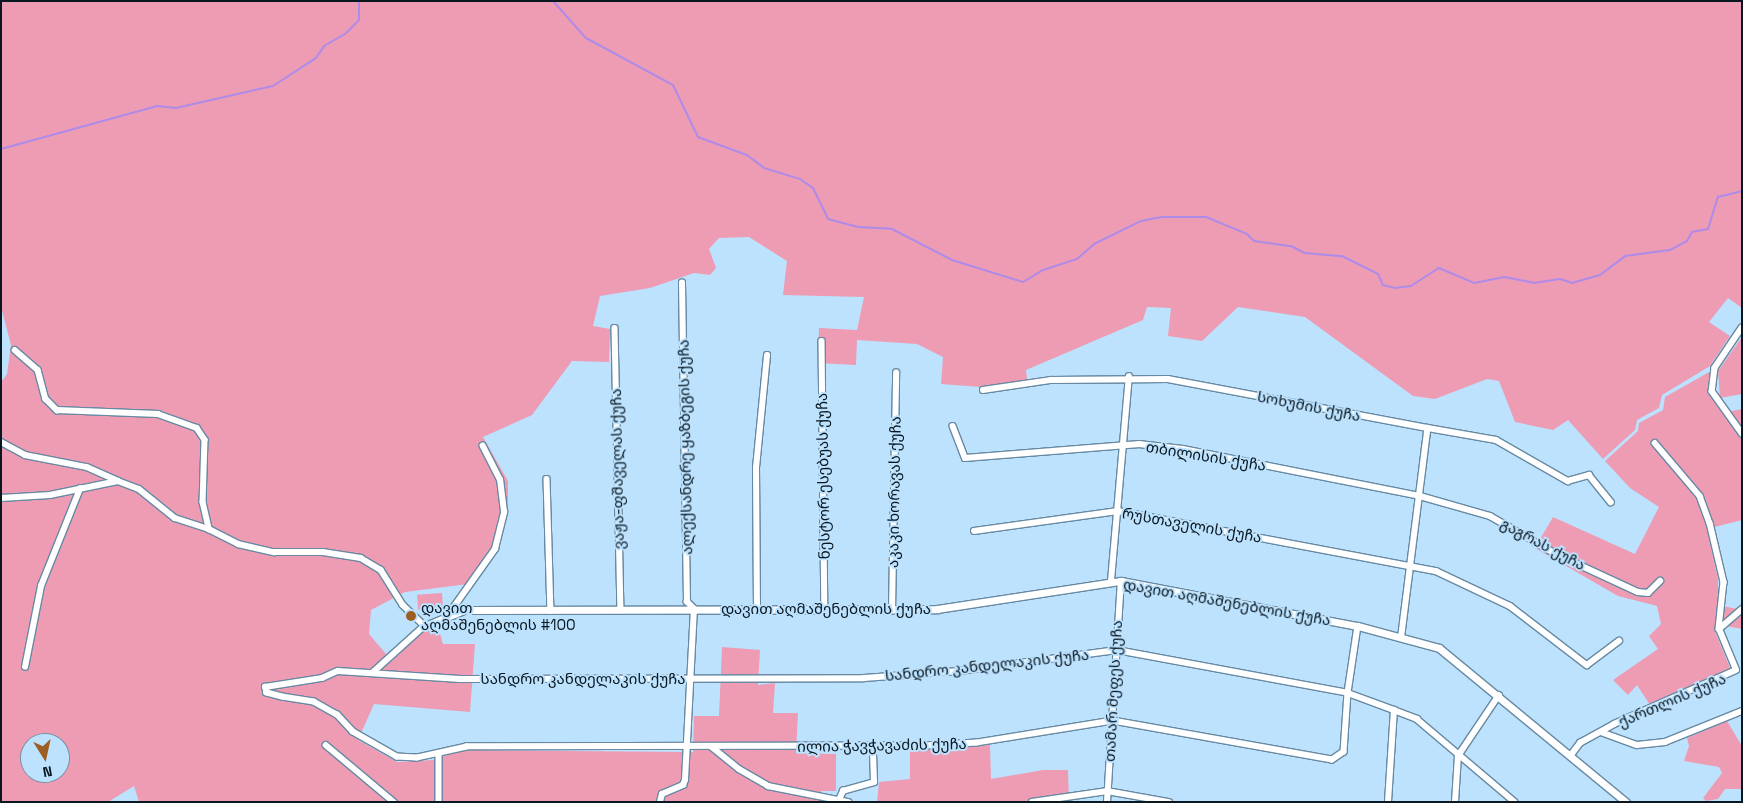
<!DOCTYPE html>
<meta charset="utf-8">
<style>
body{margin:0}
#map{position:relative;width:1743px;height:803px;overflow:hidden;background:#bde2fe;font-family:"Space Grotesk","Noto Sans Georgian",sans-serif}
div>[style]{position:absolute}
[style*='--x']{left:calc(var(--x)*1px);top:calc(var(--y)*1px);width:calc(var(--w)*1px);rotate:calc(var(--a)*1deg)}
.green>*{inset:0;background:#ed9cb4;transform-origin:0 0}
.stream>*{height:2px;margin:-1px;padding:0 1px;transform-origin:1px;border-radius:1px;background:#af8be9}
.roads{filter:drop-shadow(1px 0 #6789a2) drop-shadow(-1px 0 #6789a2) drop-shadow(0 1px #6789a2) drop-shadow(0 -1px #6789a2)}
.minor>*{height:5.5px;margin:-2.75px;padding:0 2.75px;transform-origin:2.75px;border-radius:2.75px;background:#fff}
.tertiary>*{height:7px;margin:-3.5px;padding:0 3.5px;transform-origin:3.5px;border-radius:3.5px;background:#fff}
.dots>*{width:14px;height:14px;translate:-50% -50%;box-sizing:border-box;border:2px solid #bde2fe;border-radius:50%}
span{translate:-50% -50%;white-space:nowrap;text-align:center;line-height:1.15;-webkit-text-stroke:4px #bde2fe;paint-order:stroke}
.street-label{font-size:15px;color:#091720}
.poi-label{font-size:15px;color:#091720}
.left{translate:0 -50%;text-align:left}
.frame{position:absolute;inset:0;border:2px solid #091720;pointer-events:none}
.north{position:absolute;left:20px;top:733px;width:50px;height:50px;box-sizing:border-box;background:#bde2fe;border:1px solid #7591a5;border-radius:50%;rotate:170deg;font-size:14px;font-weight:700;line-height:20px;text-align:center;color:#091720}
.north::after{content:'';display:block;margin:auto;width:18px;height:22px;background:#9c5e23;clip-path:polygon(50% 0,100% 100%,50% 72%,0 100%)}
</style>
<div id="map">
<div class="green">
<i style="clip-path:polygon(evenodd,1px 1px,1742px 1px,1742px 308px,1728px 298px,1709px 322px,1730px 336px,1710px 366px,1662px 395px,1659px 408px,1637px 420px,1635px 430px,1603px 459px,1568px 420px,1553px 430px,1515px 422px,1499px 381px,1487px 379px,1435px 399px,1413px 396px,1305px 317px,1238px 307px,1202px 341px,1168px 336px,1171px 308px,1147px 307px,1143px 320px,1026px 370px,1027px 380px,981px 387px,941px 384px,943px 357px,917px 344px,857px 340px,856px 365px,818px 363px,819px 328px,857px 330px,864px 297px,783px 295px,787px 261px,749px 237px,719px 238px,709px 249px,716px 268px,710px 275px,694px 273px,650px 288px,600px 296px,593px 326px,610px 329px,609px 362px,572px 361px,532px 415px,483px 437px,508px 481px,508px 515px,490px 554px,468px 584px,405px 592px,371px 610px,369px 634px,392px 661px,425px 628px,437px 623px,443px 644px,475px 644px,470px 712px,374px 704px,358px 740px,397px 762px,433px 760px,461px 750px,693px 752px,694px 716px,719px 716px,722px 647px,760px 650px,758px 685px,775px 683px,773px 713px,798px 713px,796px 753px,836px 754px,836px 791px,821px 791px,821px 802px,139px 802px,134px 786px,108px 802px,1px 802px,1px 382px,7px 374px,11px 345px,1px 307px,1px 1px,30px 743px,60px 743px,60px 773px,30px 773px,30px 743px)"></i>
<i style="clip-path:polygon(1742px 337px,1742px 394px,1720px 398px,1718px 371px)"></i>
<i style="clip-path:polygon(1711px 371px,1709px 394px,1722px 413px,1742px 409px,1742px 520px,1707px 529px,1718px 579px,1718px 605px,1742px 610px,1742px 629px,1726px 626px,1714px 629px,1730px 668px,1725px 674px,1650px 705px,1637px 685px,1628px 695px,1613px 680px,1658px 649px,1649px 636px,1661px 624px,1657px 606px,1618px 596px,1535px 548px,1553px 517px,1635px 554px,1659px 507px,1630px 488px,1605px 461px,1638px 431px,1639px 423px,1663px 410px,1665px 397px)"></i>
<i style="left:442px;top:593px;width:15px;height:25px;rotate:86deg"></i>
<i style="clip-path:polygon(1727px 721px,1742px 746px,1742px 789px,1725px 789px,1718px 799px,1706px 801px,1703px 798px,1722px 773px,1719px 767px,1684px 761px,1689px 746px,1687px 738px)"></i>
<i style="clip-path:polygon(990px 745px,991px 779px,1043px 770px,1068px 770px,1069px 802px,877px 802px,879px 782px,910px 779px,910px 751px)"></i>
</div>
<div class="stream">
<i style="--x:553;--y:1;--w:50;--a:48.3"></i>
<i style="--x:586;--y:38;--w:99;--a:28.4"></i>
<i style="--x:673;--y:85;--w:58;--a:64.3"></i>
<i style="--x:698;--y:137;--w:52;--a:20.2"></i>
<i style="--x:747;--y:155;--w:21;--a:37"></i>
<i style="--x:764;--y:168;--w:38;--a:17"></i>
<i style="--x:800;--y:179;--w:16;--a:35"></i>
<i style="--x:813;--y:188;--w:34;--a:64"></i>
<i style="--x:828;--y:219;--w:31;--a:15"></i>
<i style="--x:858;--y:227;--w:34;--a:3"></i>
<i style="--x:892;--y:229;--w:68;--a:27.3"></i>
<i style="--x:952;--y:260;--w:74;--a:17.2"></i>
<i style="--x:1023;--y:282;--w:23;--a:-31"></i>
<i style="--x:1043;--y:270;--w:36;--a:-18"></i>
<i style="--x:1077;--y:259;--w:23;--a:-41"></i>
<i style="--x:1094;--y:244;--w:52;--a:-26.1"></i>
<i style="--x:1141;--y:221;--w:21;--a:-11"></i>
<i style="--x:1162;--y:217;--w:44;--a:0"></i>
<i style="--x:1206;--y:217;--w:44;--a:22.5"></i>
<i style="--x:1247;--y:234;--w:10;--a:45"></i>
<i style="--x:1254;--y:241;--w:37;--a:8"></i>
<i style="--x:1291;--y:246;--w:16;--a:27"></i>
<i style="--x:1305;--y:253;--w:37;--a:5"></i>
<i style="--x:1342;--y:256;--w:40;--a:26.6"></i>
<i style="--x:1378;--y:274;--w:12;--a:66"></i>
<i style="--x:1383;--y:285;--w:12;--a:14"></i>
<i style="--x:1395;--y:288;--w:16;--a:-7"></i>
<i style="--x:1411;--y:286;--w:33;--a:-33"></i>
<i style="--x:1439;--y:268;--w:38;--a:23"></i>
<i style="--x:1474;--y:283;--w:31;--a:-11"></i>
<i style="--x:1504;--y:277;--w:31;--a:11"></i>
<i style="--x:1534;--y:283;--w:26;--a:-9"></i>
<i style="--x:1560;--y:279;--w:13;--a:18"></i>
<i style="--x:1572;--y:283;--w:29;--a:-16"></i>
<i style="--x:1600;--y:275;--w:31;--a:-37"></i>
<i style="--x:1625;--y:256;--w:45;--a:-7.6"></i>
<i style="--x:1670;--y:250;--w:19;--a:-28"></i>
<i style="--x:1687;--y:241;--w:10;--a:-61"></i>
<i style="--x:1692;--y:232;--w:16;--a:-11"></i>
<i style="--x:1708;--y:229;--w:34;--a:-73"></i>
<i style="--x:1718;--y:197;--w:25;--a:-14"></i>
<i style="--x:1;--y:149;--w:162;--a:-15.4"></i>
<i style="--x:157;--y:106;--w:19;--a:6"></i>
<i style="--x:176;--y:108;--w:99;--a:-12.8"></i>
<i style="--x:273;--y:86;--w:51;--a:-33.1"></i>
<i style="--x:316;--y:58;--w:14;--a:-56"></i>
<i style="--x:324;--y:46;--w:24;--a:-30"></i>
<i style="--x:345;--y:34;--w:20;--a:-45"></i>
<i style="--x:359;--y:20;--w:19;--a:-90"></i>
</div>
<div class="roads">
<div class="minor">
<i style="--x:615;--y:328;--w:282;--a:88.8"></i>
<i style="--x:1742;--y:328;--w:48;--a:124"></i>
<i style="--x:1715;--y:368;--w:23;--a:97"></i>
<i style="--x:1712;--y:391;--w:52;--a:54.5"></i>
<i style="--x:822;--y:341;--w:270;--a:89.4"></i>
<i style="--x:15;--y:350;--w:30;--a:41"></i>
<i style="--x:38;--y:370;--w:30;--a:75"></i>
<i style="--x:46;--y:399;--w:16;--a:45"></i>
<i style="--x:57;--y:410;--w:101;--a:2.3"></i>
<i style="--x:158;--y:414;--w:41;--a:19.7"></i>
<i style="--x:197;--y:428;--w:14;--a:56"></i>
<i style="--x:205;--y:440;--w:62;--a:91.8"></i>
<i style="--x:203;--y:502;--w:28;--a:77"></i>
<i style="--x:209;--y:529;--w:33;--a:27"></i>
<i style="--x:238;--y:544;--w:37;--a:13"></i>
<i style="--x:274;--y:552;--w:49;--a:0"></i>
<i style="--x:323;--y:552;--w:38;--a:9"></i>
<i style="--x:361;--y:558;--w:23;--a:31"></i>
<i style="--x:381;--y:570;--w:41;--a:57.8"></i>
<i style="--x:403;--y:605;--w:30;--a:44"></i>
<i style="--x:425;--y:626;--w:70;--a:137.9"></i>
<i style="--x:983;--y:390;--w:69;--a:-8.4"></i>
<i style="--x:1051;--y:380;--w:117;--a:-0.5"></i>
<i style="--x:1168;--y:379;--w:265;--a:10.7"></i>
<i style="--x:1428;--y:428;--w:209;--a:97.2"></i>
<i style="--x:953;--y:426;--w:34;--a:69"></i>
<i style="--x:965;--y:458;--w:175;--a:-4.6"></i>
<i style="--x:1139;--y:444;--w:44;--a:6.5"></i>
<i style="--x:1183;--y:449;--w:242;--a:11.2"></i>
<i style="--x:1420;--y:496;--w:73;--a:15.9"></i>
<i style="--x:1490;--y:516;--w:76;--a:29.9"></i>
<i style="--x:1556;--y:554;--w:90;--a:24.9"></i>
<i style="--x:1638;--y:592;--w:10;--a:6"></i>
<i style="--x:1648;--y:593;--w:17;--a:-45"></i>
<i style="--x:1428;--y:428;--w:69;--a:10"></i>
<i style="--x:1496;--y:440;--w:83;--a:29.7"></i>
<i style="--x:1568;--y:481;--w:22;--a:-16"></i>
<i style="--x:1589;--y:475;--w:35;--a:51"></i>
<i style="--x:1;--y:442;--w:27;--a:28"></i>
<i style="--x:25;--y:455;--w:63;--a:11"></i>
<i style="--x:87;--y:467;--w:34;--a:24"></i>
<i style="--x:1655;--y:443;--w:70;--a:49.7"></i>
<i style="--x:1700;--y:496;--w:29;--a:70"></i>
<i style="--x:1710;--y:523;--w:61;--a:76.7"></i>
<i style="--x:1724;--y:582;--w:47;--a:96.1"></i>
<i style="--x:547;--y:479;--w:132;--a:88.3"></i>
<i style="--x:1;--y:498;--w:49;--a:-3.5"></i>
<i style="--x:50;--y:495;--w:69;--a:-11.6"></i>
<i style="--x:118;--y:481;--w:22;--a:21"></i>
<i style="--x:139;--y:489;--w:46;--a:38.9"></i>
<i style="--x:175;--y:518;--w:36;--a:18"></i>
<i style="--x:974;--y:531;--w:145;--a:-7.9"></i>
<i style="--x:1118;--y:511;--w:324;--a:10.7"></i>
<i style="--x:1436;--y:571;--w:82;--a:25.3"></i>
<i style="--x:1510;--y:606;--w:97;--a:37.5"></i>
<i style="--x:1587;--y:665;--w:40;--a:-37"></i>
<i style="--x:1111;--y:581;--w:205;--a:-85"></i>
<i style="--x:757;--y:611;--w:143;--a:-90.4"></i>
<i style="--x:756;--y:468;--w:113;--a:-84.4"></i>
<i style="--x:892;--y:611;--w:238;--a:-89"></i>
<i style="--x:448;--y:615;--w:81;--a:-54.5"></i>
<i style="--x:495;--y:549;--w:38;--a:-76"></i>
<i style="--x:504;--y:512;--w:32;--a:-97"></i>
<i style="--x:500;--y:480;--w:38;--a:-117"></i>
<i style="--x:1358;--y:626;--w:68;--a:98.5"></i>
<i style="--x:1348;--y:693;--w:59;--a:93.9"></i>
<i style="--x:1344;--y:752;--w:14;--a:146"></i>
<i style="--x:1332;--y:760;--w:222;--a:-169.9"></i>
<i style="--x:1113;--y:721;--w:138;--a:170.8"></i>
<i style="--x:977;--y:743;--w:52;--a:176.7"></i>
<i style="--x:925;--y:746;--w:458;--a:179.9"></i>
<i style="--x:467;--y:747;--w:51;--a:167.6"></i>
<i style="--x:417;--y:758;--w:20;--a:-177"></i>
<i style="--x:397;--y:757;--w:51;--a:-150.4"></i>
<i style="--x:353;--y:732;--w:23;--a:-133"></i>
<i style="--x:337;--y:715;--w:26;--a:-151"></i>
<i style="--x:314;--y:702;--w:32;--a:-171"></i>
<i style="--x:282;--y:697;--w:16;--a:-165"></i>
<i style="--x:267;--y:693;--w:6;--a:-108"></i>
<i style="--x:265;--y:687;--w:58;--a:-9"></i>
<i style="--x:322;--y:678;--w:17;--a:-24"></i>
<i style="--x:338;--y:671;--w:122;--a:3.8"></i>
<i style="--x:460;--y:679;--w:404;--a:-0.1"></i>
<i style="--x:864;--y:678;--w:96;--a:-4.2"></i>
<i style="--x:960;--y:671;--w:158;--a:-7.6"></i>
<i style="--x:1117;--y:650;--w:235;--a:10.5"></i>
<i style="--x:1348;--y:693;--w:49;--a:20.3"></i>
<i style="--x:1394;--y:710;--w:25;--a:21"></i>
<i style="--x:1417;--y:719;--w:128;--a:40.3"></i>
<i style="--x:25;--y:667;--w:83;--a:-78.8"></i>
<i style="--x:41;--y:586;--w:105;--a:-68.1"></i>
<i style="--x:1601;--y:732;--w:38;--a:20"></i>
<i style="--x:1637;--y:745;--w:28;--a:-6"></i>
<i style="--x:1665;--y:742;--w:83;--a:-21.9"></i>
<i style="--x:326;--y:745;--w:89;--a:40"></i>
<i style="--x:712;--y:747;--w:35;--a:39"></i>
<i style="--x:739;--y:769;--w:34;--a:30"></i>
<i style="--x:768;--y:786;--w:82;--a:11.3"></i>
<i style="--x:439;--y:753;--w:49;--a:90"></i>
<i style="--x:1571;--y:755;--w:15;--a:-53"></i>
<i style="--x:1580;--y:743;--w:39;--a:-29"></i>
<i style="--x:1614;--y:724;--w:133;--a:-23.9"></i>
<i style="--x:1736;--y:670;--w:44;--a:-112.5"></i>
<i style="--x:1719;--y:629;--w:30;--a:-41"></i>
<i style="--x:839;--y:800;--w:10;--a:-66"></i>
<i style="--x:843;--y:791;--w:32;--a:-16"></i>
<i style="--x:874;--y:782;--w:35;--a:-92"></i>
<i style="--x:660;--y:802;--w:8;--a:-76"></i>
<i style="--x:662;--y:794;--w:23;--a:-23"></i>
<i style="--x:683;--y:785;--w:5;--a:-68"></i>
<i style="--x:685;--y:780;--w:171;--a:-87"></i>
<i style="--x:694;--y:609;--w:10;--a:-135"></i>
<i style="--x:687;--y:602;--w:319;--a:-90.9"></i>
<i style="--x:1032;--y:802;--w:76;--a:-8.3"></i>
<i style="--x:1107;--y:791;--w:63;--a:10.1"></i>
<i style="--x:1107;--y:802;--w:221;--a:-86.4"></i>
<i style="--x:1388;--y:802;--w:92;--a:-86.3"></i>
<i style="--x:1455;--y:802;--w:46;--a:-86.3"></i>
<i style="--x:1458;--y:756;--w:73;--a:-56.1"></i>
</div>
<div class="tertiary">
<i style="--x:425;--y:626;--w:42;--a:-22.3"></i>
<i style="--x:464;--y:610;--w:473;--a:-0.1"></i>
<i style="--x:937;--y:609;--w:186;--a:-8.7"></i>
<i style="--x:1121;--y:581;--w:241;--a:10.8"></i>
<i style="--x:1358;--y:626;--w:84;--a:15.2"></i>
<i style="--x:1439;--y:648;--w:242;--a:39.5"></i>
</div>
</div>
<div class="dots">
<i style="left:411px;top:616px;background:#9c5e23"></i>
</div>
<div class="street-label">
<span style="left:1309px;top:406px;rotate:11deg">სოხუმის ქუჩა</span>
<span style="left:685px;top:447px;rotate:-91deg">ალექსანდრე ყაზბეგის ქუჩა</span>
<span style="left:1206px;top:456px;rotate:9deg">თბილისის ქუჩა</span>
<span style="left:617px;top:469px;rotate:-91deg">ვაჟა-ფშაველას ქუჩა</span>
<span style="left:823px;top:476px;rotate:-91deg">ნესტორ ესებუას ქუჩა</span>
<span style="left:894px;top:492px;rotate:-89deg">აკაკი ხორავას ქუჩა</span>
<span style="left:1192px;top:525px;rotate:10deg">რუსთაველის ქუჩა</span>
<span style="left:1543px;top:544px;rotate:28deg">გაგრას ქუჩა</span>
<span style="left:1227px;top:602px;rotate:10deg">დავით აღმაშენებლის ქუჩა</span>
<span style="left:826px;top:609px">დავით აღმაშენებლის ქუჩა</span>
<span style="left:987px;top:665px;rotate:-6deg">სანდრო კანდელაკის ქუჩა</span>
<span style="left:583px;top:679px">სანდრო კანდელაკის ქუჩა</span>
<span style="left:1113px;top:691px;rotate:-87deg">თამარ მეფეს ქუჩა</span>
<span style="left:1672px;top:700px;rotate:-23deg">ქართლის ქუჩა</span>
<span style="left:882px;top:745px;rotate:-1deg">ილია ჭავჭავაძის ქუჩა</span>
</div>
<div class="poi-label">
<span class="left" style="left:421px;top:616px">დავით<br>აღმაშენებლის #100</span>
</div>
<div class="frame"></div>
<div class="north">N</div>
</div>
